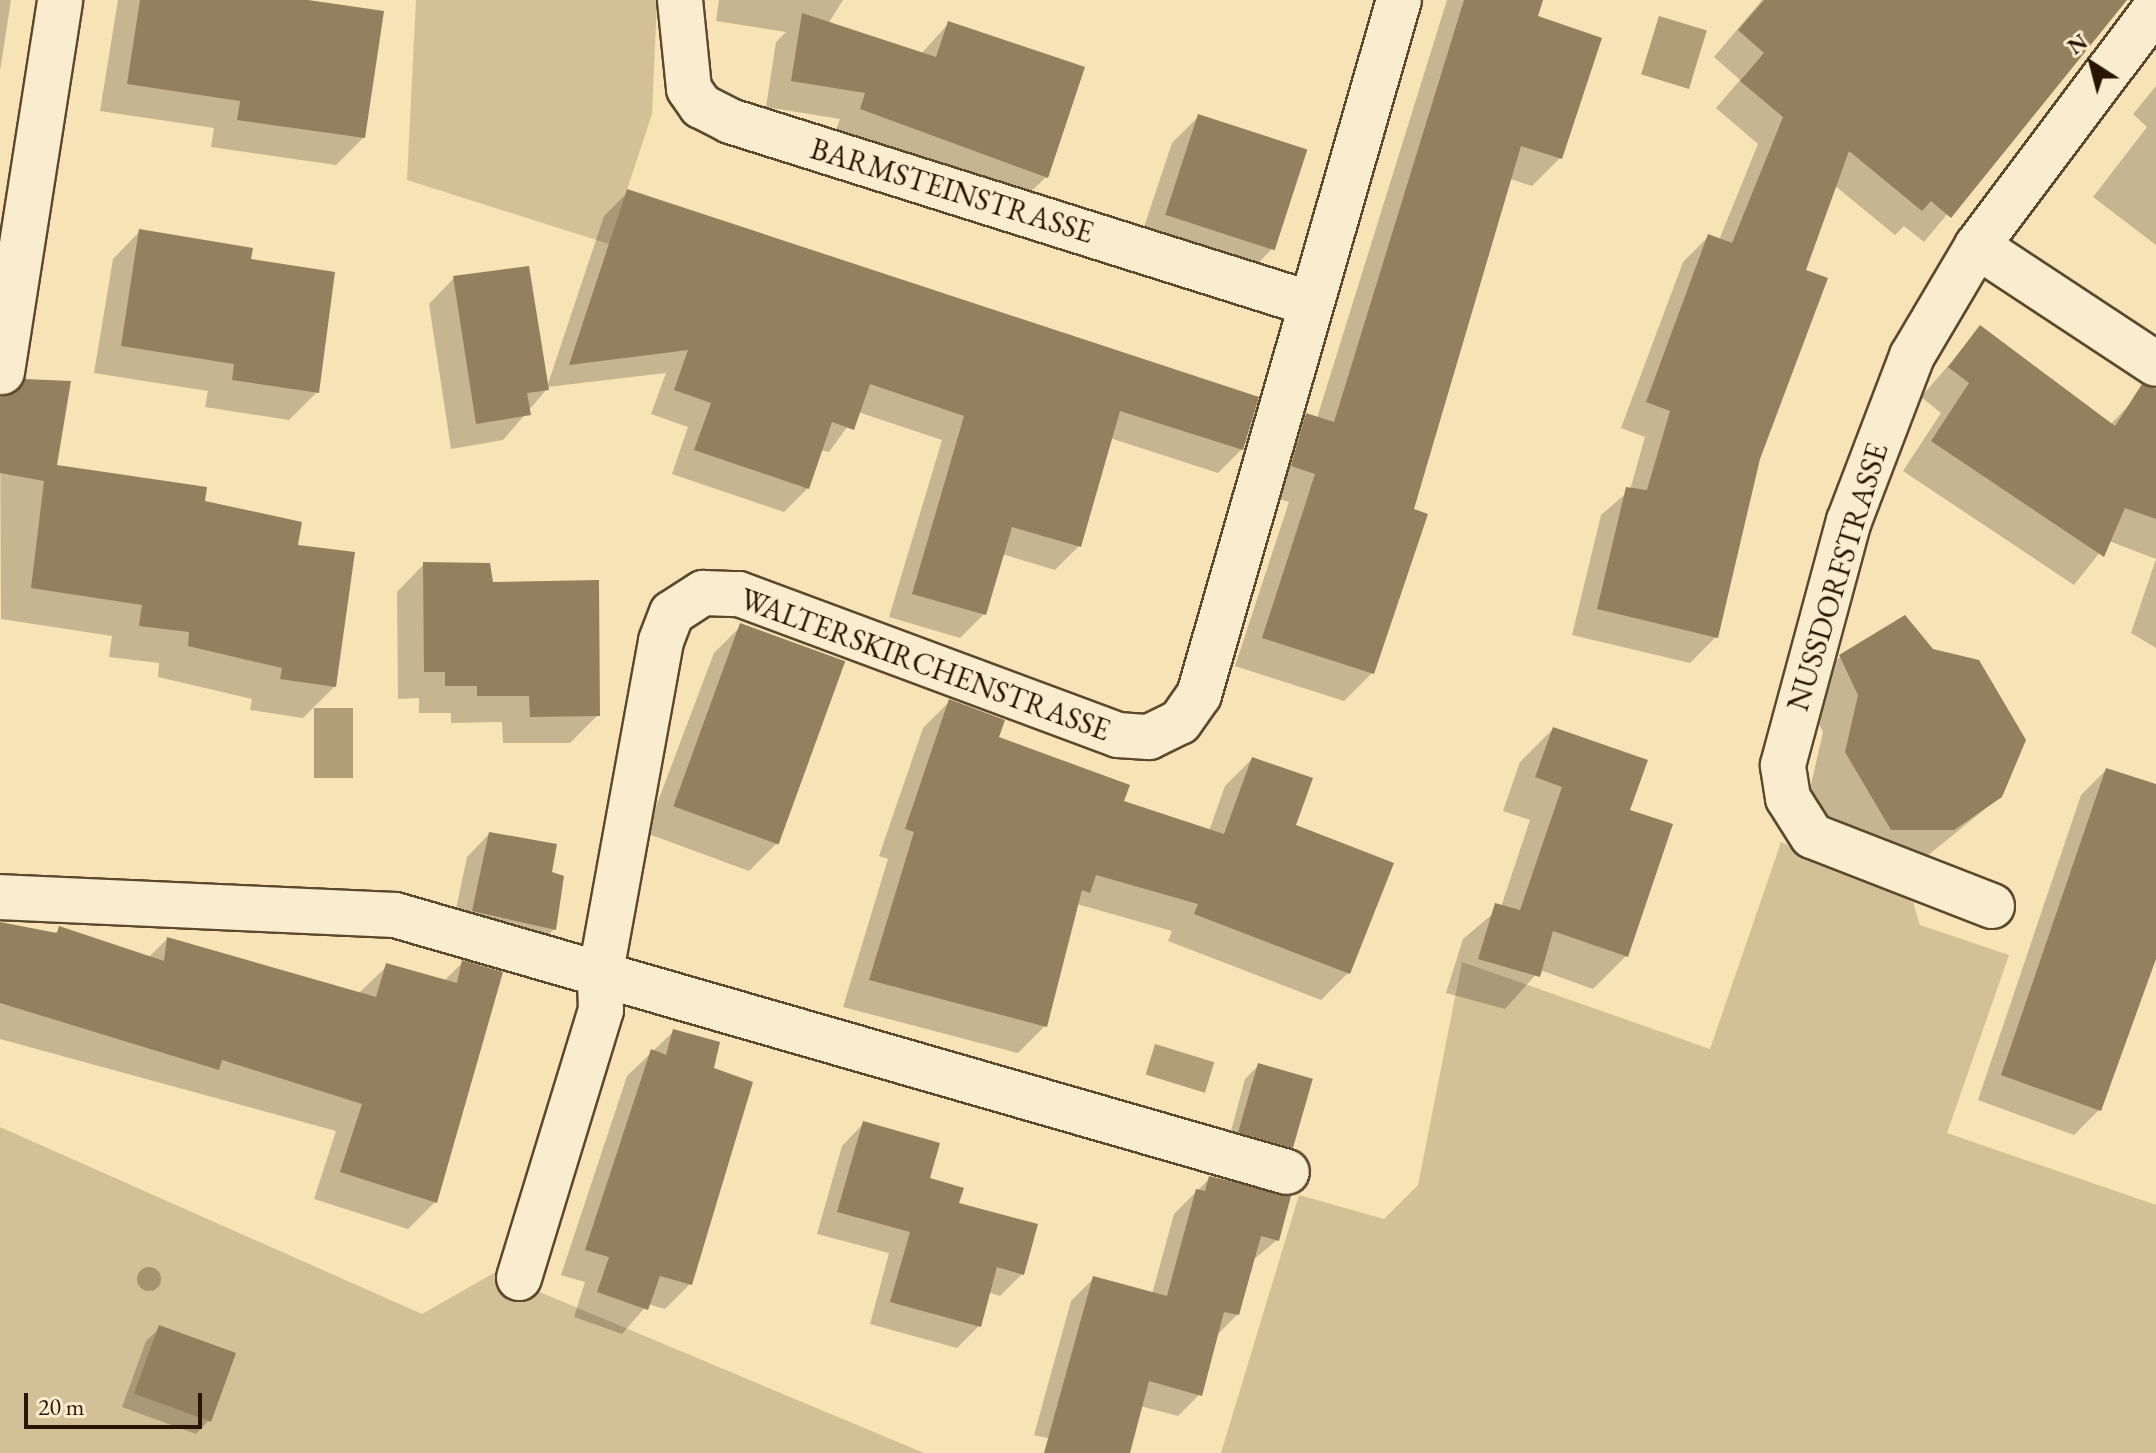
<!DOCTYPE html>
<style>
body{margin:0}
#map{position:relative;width:2156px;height:1453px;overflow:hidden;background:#f7e3b5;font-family:"EB Garamond",serif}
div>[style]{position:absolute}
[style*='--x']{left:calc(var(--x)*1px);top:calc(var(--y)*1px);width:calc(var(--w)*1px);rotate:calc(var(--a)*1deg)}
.green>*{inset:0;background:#d4c096}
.water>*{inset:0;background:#b19d77;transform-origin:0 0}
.shadow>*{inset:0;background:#0003}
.building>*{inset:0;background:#94805e;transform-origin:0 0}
.roads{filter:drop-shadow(2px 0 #5c482d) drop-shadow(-2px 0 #5c482d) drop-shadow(0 2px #5c482d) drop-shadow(0 -2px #5c482d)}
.minor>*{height:44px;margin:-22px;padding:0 22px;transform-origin:22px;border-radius:22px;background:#faedcf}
.trees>*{width:24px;height:24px;margin:-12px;border-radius:50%;background:#a6926e}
span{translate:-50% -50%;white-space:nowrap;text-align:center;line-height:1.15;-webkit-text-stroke:8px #faedcf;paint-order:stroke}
.street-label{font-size:30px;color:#281400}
.north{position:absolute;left:2052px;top:24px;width:80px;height:80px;-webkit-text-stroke:6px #faedcf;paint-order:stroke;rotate:324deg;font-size:22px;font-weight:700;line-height:32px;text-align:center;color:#281400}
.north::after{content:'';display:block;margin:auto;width:28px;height:36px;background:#281400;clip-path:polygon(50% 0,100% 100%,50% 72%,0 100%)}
.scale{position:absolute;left:24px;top:1393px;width:178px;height:36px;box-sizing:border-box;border:4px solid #281400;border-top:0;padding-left:10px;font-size:24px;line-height:28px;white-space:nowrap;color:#281400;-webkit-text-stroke:6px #faedcf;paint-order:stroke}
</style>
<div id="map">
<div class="green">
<i style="clip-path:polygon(416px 0,657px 0,652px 114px,609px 244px,407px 180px)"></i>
<i style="clip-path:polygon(1781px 842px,1913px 902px,1920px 925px,2009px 955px,1947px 1133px,2156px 1205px,2156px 1453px,1221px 1453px,1299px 1195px,1384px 1219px,1418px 1185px,1462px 962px,1710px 1049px)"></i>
<i style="clip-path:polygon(0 1127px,422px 1314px,494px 1273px,924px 1453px,0 1453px)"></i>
</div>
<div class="water">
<i style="left:1659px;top:16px;width:50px;height:61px;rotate:17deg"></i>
<i style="left:314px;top:708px;width:39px;height:70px"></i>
<i style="left:1155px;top:1044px;width:62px;height:32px;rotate:17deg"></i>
</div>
<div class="shadow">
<i style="clip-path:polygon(0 0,11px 0,0 71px)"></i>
<i style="clip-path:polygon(118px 0,294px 0,363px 138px,336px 165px,211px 147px,214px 128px,100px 111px)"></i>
<i style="clip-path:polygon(719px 0,843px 0,828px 24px,920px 55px,949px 23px,1046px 177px,1019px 203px,834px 135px,840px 119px,766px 107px,776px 42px,786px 32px,716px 21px)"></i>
<i style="clip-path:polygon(1447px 0,1541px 0,1536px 17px,1560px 158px,1532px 186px,1510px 179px,1411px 510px,1372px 673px,1344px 701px,1235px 666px,1289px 502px,1264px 494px,1279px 443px,1307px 415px,1317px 418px)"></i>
<i style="clip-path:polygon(1762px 0,2125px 0,1924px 242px,1904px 226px,1895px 235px,1834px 185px,1804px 271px,1716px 637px,1690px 663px,1572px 635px,1601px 515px,1630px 490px,1645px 437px,1621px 428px,1683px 262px,1709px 236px,1719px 240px,1758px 144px,1716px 108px,1740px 80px,1714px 57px)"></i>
<i style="clip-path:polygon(2156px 86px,2156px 245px,2093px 197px,2147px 127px,2133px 114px)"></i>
<i style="clip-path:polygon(1199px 116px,1271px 250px,1244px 278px,1139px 242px,1172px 143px)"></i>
<i style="clip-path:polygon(628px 192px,1242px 449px,1218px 473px,1110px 438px,1079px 546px,1055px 570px,1002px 554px,984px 614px,960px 638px,889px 617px,942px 440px,858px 412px,829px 452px,820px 450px,808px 488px,784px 512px,672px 474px,688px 427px,651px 414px,666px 373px,547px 387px,604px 216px)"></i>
<i style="clip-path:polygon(140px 231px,249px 261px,317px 392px,289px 420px,205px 407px,208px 391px,94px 373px,113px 259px)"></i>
<i style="clip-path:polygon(454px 278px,547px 389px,503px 440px,451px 449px,429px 304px)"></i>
<i style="clip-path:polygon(1981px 328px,2110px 425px,2131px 403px,2156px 419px,2156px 648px,2131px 633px,2156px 559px,2109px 541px,2074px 585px,1903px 471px,1941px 413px,1921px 397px)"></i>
<i style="clip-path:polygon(0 399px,55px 467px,203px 502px,296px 546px,334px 687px,303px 718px,250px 710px,252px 699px,158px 677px,159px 663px,109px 657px,112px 636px,1px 619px)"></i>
<i style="clip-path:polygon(424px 564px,491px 584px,598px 715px,570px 743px,503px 743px,502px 722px,451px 723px,451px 713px,419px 713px,419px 698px,398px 699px,397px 592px)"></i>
<i style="clip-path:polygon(741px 626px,776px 844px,749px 871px,646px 833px,714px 653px)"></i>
<i style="clip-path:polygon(1840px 657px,2001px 796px,1916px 865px,1856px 865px,1810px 789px,1823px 732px,1804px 692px)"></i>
<i style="clip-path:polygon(950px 701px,997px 738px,1122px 802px,1209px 831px,1225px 786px,1252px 759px,1293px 826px,1348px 973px,1321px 1000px,1168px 941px,1172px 931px,1077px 904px,1045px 1026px,1018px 1053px,843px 1007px,888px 859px,879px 856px,923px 728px)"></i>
<i style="clip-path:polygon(1553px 729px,1628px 811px,1626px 956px,1593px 989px,1540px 970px,1505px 1009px,1446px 993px,1463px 939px,1501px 907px,1530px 820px,1503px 811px,1520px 762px)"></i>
<i style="clip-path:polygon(2106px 770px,2156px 786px,2156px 946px,2099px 1110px,2074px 1135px,1978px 1100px,2081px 795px)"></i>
<i style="clip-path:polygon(489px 834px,550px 874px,554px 929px,532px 952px,451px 933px,467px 857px)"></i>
<i style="clip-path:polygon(0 924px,54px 934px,60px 929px,148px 958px,167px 939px,358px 994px,387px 966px,443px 982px,462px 963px,435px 1202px,408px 1229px,314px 1199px,336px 1131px,0 1039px)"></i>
<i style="clip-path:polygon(674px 1031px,711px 1070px,690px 1284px,665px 1309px,648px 1304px,622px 1334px,574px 1317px,585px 1282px,561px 1275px,627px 1076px)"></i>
<i style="clip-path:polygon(1258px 1066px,1292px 1147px,1278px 1161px,1227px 1146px,1245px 1079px)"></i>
<i style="clip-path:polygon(863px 1124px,1022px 1274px,1000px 1296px,988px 1292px,979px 1326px,957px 1348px,870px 1324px,889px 1253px,817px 1234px,842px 1146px)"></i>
<i style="clip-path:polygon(1210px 1178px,1277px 1240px,1252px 1261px,1238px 1314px,1216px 1336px,1200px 1394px,1178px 1416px,1140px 1406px,1113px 1453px,1034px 1435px,1071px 1301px,1093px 1279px,1152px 1294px,1174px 1214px)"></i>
<i style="clip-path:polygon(160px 1328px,209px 1420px,196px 1434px,122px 1407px,146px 1341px)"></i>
</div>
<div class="building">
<i style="clip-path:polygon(140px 0,308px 0,384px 11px,365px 138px,237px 120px,240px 101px,127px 84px)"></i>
<i style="clip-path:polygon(1464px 0,1543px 0,1538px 16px,1602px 38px,1562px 159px,1521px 146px,1414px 509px,1428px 514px,1374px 674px,1262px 638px,1315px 474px,1291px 466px,1306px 413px,1334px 422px)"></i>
<i style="clip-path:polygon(1764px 0,2127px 0,1951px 218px,1931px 201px,1922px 211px,1849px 151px,1806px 270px,1828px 278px,1760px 459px,1718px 638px,1597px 609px,1626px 487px,1647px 490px,1670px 411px,1646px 402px,1708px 234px,1732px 243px,1783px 117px,1740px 81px,1764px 53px,1738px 30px)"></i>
<i style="clip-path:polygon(802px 13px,936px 57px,948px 21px,1085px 67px,1048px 178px,860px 109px,865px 93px,791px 81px)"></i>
<i style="left:1198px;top:114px;width:115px;height:106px;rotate:18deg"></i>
<i style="clip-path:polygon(627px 189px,1259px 397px,1243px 450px,1120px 411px,1081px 547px,1012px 527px,986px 615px,912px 594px,964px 416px,870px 384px,854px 430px,832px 422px,809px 489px,694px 450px,711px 403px,674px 390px,688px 350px,569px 365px)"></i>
<i style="clip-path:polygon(139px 229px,253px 248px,251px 259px,335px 272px,319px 393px,232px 380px,234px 364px,121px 346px)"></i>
<i style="clip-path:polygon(529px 266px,549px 390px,527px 393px,531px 415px,476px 424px,453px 276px)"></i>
<i style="clip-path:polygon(1980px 325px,2115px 426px,2142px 384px,2156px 389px,2156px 519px,2125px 508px,2104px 557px,1931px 441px,1969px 383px,1948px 367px)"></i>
<i style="clip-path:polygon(25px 379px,71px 381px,57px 465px,207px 487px,205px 501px,302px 522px,298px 545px,355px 552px,336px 687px,280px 679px,282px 668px,188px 646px,189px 632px,139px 626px,142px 605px,31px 588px,44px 481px,0 473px,0 397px)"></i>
<i style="clip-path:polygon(423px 562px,490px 563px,493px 582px,599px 580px,600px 716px,530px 717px,529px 696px,477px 696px,477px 686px,445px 686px,445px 672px,424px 672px)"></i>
<i style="clip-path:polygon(1905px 615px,1933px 649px,1979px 660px,2026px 740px,2002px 797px,1954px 830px,1891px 830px,1845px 752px,1858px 695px,1839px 655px)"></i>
<i style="left:740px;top:623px;width:112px;height:195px;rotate:20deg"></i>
<i style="clip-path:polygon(949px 699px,1005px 720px,999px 737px,1130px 785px,1124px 801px,1224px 834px,1252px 757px,1313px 778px,1296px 825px,1394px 863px,1350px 974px,1194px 914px,1198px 904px,1096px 875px,1090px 893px,1082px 890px,1047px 1027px,869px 980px,914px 832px,905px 829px)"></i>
<i style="clip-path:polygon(1553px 727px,1648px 760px,1630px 810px,1673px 824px,1628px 957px,1553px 931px,1540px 977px,1478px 959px,1495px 903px,1520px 910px,1562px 787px,1535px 777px)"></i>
<i style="clip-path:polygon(2106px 768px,2156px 784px,2156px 959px,2101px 1111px,2001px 1075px)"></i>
<i style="clip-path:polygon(489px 832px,557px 844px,552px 872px,564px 876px,556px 930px,472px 911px)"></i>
<i style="clip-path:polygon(0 922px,57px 933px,59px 926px,164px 961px,167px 937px,376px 997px,386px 963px,457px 983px,462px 960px,503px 972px,437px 1203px,340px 1172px,362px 1104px,222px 1060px,219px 1070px,0 1003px)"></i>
<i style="clip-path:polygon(673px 1029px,720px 1042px,714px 1068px,753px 1082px,692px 1285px,660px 1276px,648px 1310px,597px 1292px,609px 1257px,585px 1250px,651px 1049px,666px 1055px)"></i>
<i style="left:1258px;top:1063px;width:57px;height:72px;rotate:16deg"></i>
<i style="clip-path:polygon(863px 1121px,940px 1143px,930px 1178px,964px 1188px,959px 1203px,1038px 1224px,1024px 1275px,997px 1267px,981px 1327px,890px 1302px,910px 1232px,837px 1212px)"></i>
<i style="clip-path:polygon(1209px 1176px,1291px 1196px,1279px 1241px,1261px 1236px,1239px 1315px,1224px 1312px,1202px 1396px,1149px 1381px,1130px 1453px,1044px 1453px,1093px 1276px,1167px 1296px,1196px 1189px,1205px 1191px)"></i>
<i style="left:159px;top:1325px;width:82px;height:73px;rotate:20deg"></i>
</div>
<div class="roads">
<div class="minor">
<i style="--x:680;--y:0;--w:89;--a:84.2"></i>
<i style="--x:689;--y:89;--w:21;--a:55"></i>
<i style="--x:701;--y:106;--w:33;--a:27"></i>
<i style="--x:730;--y:121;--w:609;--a:17.48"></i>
<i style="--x:1977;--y:246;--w:214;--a:33.4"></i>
<i style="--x:2;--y:372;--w:376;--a:-81.1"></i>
<i style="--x:0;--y:897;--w:395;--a:2.6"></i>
<i style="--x:395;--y:915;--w:928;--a:16.07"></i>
<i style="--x:1992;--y:906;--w:193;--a:-158.7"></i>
<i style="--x:1812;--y:836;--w:45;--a:-122.3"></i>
<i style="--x:1788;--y:798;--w:33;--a:-99"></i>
<i style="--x:1783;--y:765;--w:253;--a:-74.9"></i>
<i style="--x:1849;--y:521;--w:177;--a:-69.1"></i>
<i style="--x:1912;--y:356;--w:128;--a:-59.4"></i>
<i style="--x:1977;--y:246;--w:298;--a:-53.1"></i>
<i style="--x:519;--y:1278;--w:280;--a:-73"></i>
<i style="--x:601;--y:1010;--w:33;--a:-92"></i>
<i style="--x:600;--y:977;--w:341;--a:-79.7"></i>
<i style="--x:661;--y:641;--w:30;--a:-69"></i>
<i style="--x:672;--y:613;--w:37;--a:-33"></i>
<i style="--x:703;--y:593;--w:36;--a:2"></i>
<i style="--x:739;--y:594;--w:404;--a:20.4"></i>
<i style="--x:1118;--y:735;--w:31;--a:4"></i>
<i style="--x:1149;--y:737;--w:34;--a:-26"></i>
<i style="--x:1180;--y:722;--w:33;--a:-55"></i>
<i style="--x:1199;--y:695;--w:723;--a:-73.95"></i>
</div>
</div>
<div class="trees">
<i style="left:149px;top:1279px"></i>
</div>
<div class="street-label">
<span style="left:952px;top:191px;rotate:17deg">BARMSTEINSTRASSE</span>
<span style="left:1838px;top:577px;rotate:-73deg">NUSSDORFSTRASSE</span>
<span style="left:925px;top:665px;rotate:20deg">WALTERSKIRCHENSTRASSE</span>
</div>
<div class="north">N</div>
<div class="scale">20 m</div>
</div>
